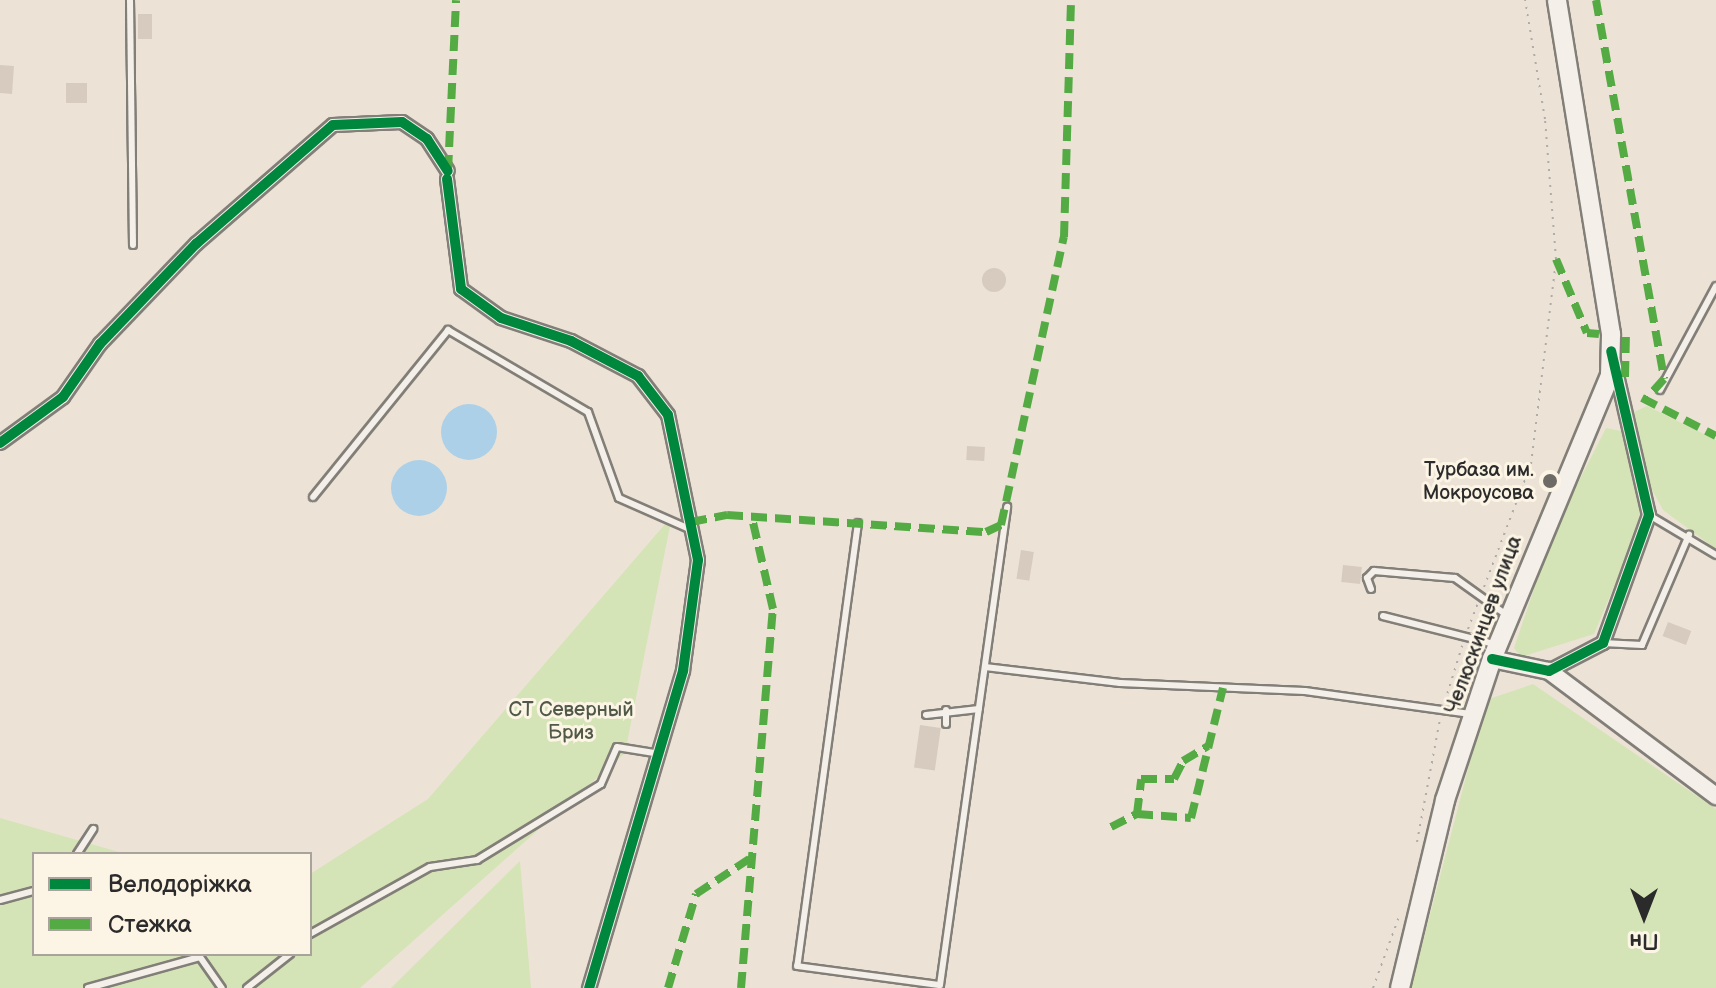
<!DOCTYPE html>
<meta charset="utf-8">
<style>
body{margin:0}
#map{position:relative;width:1716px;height:988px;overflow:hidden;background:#ece3d6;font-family:"Balsamiq Sans",sans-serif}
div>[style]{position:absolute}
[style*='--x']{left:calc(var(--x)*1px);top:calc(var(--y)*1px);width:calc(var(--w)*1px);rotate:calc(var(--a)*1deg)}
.green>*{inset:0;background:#d4e4b7}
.water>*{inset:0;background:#acd0e8}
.round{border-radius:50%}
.building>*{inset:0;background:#d6cbbe;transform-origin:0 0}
.path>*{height:2px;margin-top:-1px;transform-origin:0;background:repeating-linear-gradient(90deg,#afaca7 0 2px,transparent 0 8px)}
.roads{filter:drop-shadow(2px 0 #827e78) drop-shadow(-2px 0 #827e78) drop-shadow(0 2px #827e78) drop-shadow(0 -2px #827e78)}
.lane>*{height:6px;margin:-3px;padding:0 3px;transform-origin:3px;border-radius:3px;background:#f4f0e9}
.street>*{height:12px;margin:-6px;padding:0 6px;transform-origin:6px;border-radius:6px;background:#f4f0e9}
.secondary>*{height:16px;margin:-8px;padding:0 8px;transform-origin:8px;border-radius:8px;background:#f4f0e9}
.primary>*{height:18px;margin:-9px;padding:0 9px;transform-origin:9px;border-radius:9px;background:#f4f0e9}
.quiet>*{height:8px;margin-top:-4px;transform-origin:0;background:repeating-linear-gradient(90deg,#54ab44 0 16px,transparent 0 24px)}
.cycleway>*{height:10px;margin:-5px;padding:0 5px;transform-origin:5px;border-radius:5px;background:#00873e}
.dots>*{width:22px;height:22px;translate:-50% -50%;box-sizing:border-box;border:4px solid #fcf5e5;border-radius:50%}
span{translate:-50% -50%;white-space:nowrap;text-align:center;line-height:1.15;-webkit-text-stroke:6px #fcf5e5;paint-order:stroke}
.poi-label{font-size:20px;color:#2b2b2b}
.right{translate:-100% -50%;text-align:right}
.street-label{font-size:20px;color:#2b2b2b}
.park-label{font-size:20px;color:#505948}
.legend{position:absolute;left:32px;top:852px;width:280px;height:104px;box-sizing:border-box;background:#fcf5e5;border:2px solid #a8a49b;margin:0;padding:10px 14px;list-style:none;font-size:24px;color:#2b2b2b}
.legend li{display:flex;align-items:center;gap:16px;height:40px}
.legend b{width:40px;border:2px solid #a8a49b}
.north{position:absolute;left:1604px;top:876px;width:80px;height:80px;-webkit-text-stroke:6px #fcf5e5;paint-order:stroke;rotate:180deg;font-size:22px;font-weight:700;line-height:32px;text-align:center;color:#2b2b2b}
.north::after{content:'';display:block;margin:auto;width:28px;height:36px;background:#2b2b2b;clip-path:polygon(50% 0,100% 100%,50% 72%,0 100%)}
</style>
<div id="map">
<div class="green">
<i style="clip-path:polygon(1647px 406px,1716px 440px,1716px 549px,1663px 510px,1650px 486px,1634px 412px)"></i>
<i style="clip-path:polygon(1606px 428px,1621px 431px,1642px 520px,1594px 634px,1521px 657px,1514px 648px,1554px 530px)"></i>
<i style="clip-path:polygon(672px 516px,625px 753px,360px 988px,0 988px,0 818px,126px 854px,34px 854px,34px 954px,310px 954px,310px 874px,428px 799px)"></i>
<i style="clip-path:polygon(1533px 684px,1716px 809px,1716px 988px,1411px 988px,1486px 700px)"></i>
<i style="clip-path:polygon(520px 861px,531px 988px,391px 988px)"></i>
</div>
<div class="water">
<i class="round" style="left:441px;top:404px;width:56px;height:56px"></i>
<i class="round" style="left:391px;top:460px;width:56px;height:56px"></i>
</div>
<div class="building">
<i style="left:138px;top:14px;width:14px;height:25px"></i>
<i style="left:0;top:65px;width:14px;height:28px;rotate:4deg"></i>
<i style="left:66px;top:83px;width:21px;height:20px"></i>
<i class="round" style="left:982px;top:268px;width:24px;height:24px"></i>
<i style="left:967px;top:446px;width:18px;height:14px;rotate:3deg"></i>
<i style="left:1021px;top:550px;width:13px;height:29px;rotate:9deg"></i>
<i style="left:1343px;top:565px;width:19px;height:17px;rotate:6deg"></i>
<i style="left:1668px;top:622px;width:25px;height:15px;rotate:21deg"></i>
<i style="left:920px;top:725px;width:21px;height:43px;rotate:8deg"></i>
</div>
<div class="path">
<i style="--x:1484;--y:587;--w:132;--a:-69.1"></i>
<i style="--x:1531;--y:464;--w:207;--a:-83"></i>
<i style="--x:1556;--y:259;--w:140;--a:-94.5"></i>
<i style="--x:1545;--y:119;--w:121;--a:-99.5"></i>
<i style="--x:1468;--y:629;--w:26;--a:-69"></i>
<i style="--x:1445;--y:701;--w:58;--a:-72.8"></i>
<i style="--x:1417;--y:842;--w:125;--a:-79.4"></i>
<i style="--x:1373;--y:988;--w:79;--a:-70"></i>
</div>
<div class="roads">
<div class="lane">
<i style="--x:130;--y:0;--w:245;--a:89.3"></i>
<i style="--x:1660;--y:390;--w:118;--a:-61.7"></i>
<i style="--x:313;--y:497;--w:215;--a:-51"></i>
<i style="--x:448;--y:330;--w:162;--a:30.4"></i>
<i style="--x:588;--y:412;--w:91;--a:70.2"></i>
<i style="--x:619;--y:498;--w:80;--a:23.7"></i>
<i style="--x:1649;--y:515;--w:78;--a:30.8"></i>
<i style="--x:858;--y:523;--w:447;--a:97.8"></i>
<i style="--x:797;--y:966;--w:144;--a:7.6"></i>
<i style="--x:940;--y:985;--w:483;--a:-82"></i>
<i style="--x:1371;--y:589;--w:12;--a:-110"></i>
<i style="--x:1367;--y:578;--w:10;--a:-45"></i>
<i style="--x:1374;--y:571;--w:81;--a:4.9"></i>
<i style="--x:1455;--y:578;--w:65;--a:35.6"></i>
<i style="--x:1383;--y:616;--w:114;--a:14.2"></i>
<i style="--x:1603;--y:643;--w:39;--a:3"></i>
<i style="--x:1642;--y:645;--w:120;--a:-66.9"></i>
<i style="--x:985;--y:667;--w:136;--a:6.8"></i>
<i style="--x:1120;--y:683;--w:185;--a:2.5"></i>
<i style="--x:1305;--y:691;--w:167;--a:7.9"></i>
<i style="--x:946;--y:710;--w:14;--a:90"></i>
<i style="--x:926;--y:715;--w:53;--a:-6.5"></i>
<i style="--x:77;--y:854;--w:30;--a:-57"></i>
<i style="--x:0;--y:900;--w:35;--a:-15"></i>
<i style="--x:310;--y:934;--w:137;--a:-29.2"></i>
<i style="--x:430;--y:867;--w:48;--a:-8.5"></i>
<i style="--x:477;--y:860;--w:145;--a:-31.5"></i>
<i style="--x:601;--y:784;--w:40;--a:-66.6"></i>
<i style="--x:617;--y:747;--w:44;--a:9.2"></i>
<i style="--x:88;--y:988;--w:116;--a:-15.5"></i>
<i style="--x:200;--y:957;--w:38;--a:55"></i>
<i style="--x:247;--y:988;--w:55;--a:-38.3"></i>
</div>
<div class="street">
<i style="--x:447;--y:179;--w:111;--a:82.7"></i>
<i style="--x:461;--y:289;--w:49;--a:35.9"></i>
<i style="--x:501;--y:318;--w:74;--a:18.2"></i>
<i style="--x:571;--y:341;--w:76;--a:27.6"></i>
<i style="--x:638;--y:376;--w:49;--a:52.4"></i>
<i style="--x:668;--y:415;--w:148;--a:78.3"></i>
<i style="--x:698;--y:560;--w:112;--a:97.7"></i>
<i style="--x:683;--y:671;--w:331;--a:106.5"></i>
<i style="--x:0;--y:443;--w:78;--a:-36.1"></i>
<i style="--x:63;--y:397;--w:65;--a:-55.1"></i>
<i style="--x:100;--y:344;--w:139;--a:-46.2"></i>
<i style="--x:196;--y:244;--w:181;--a:-41"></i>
<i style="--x:333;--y:125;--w:69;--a:-2.5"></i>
<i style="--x:402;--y:122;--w:30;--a:34"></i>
<i style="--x:427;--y:139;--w:38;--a:57"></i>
<i style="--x:1549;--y:671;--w:61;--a:-27.4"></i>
<i style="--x:1603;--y:643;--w:136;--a:-70.2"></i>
<i style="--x:1649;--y:515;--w:157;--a:-102.9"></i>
</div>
<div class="secondary">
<i style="--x:1492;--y:659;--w:58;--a:11.9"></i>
<i style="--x:1549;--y:671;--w:209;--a:36.8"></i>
</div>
<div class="primary">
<i style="--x:1400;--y:988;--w:193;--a:-76.5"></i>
<i style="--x:1445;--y:800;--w:149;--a:-71.6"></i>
<i style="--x:1492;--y:659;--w:307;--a:-67.4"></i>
<i style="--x:1610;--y:376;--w:42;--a:-88.6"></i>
<i style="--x:1611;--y:334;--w:338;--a:-99.2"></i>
</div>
</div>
<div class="quiet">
<i style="--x:1596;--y:0;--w:385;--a:79.8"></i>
<i style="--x:1664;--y:379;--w:27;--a:132"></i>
<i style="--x:448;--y:171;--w:171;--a:-87.3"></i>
<i style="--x:1556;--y:259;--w:80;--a:67.3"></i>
<i style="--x:1587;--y:333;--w:12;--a:5"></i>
<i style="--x:1625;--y:377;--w:44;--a:-88.7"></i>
<i style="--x:1642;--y:398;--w:83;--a:27.2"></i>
<i style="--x:691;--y:522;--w:37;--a:-11"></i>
<i style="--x:727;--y:515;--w:260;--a:3.8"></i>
<i style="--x:986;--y:532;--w:17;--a:-25"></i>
<i style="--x:1001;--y:525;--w:295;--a:-77.7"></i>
<i style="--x:1064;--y:237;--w:237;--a:-88.3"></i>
<i style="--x:1137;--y:814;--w:35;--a:-83"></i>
<i style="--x:1141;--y:779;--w:33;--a:0"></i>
<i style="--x:1174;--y:779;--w:20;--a:-63"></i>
<i style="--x:1183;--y:761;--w:29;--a:-31"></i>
<i style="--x:1111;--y:827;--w:29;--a:-27"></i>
<i style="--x:1137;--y:814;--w:54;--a:4.2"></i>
<i style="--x:1191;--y:818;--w:134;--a:-76.2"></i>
<i style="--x:668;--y:988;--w:98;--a:-73.4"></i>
<i style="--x:696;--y:894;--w:64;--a:-33.4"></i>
<i style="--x:741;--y:988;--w:380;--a:-85.2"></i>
<i style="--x:773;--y:609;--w:93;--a:-103"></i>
</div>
<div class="cycleway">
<i style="--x:447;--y:179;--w:111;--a:82.7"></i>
<i style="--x:461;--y:289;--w:49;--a:35.9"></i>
<i style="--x:501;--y:318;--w:74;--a:18.2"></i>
<i style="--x:571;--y:341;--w:76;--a:27.6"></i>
<i style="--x:638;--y:376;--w:49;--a:52.4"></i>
<i style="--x:668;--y:415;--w:148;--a:78.3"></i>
<i style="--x:698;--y:560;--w:112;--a:97.7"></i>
<i style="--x:683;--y:671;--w:331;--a:106.5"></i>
<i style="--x:0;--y:443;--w:78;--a:-36.1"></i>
<i style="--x:63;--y:397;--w:65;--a:-55.1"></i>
<i style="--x:100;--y:344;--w:139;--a:-46.2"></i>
<i style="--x:196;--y:244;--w:181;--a:-41"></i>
<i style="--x:333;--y:125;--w:69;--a:-2.5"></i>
<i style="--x:402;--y:122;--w:30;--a:34"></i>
<i style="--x:427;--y:139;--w:38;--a:57"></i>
<i style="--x:1492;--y:659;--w:58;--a:11.9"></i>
<i style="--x:1549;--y:671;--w:61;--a:-27.4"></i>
<i style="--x:1603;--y:643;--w:136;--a:-70.2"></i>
<i style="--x:1649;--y:515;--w:168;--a:-103"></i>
</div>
<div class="dots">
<i style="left:1550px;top:481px;background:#6f6b67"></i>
</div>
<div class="poi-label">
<span class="right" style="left:1534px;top:482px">Турбаза им.<br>Мокроусова</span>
</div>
<div class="street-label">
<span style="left:1484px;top:625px;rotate:-70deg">Челюскинцев улица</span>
</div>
<div class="park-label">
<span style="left:571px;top:722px">СТ Северный<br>Бриз</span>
</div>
<ul class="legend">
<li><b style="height:10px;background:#00873e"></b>Велодоріжка</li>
<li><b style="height:10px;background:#54ab44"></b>Стежка</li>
</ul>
<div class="north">Пн</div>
</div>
